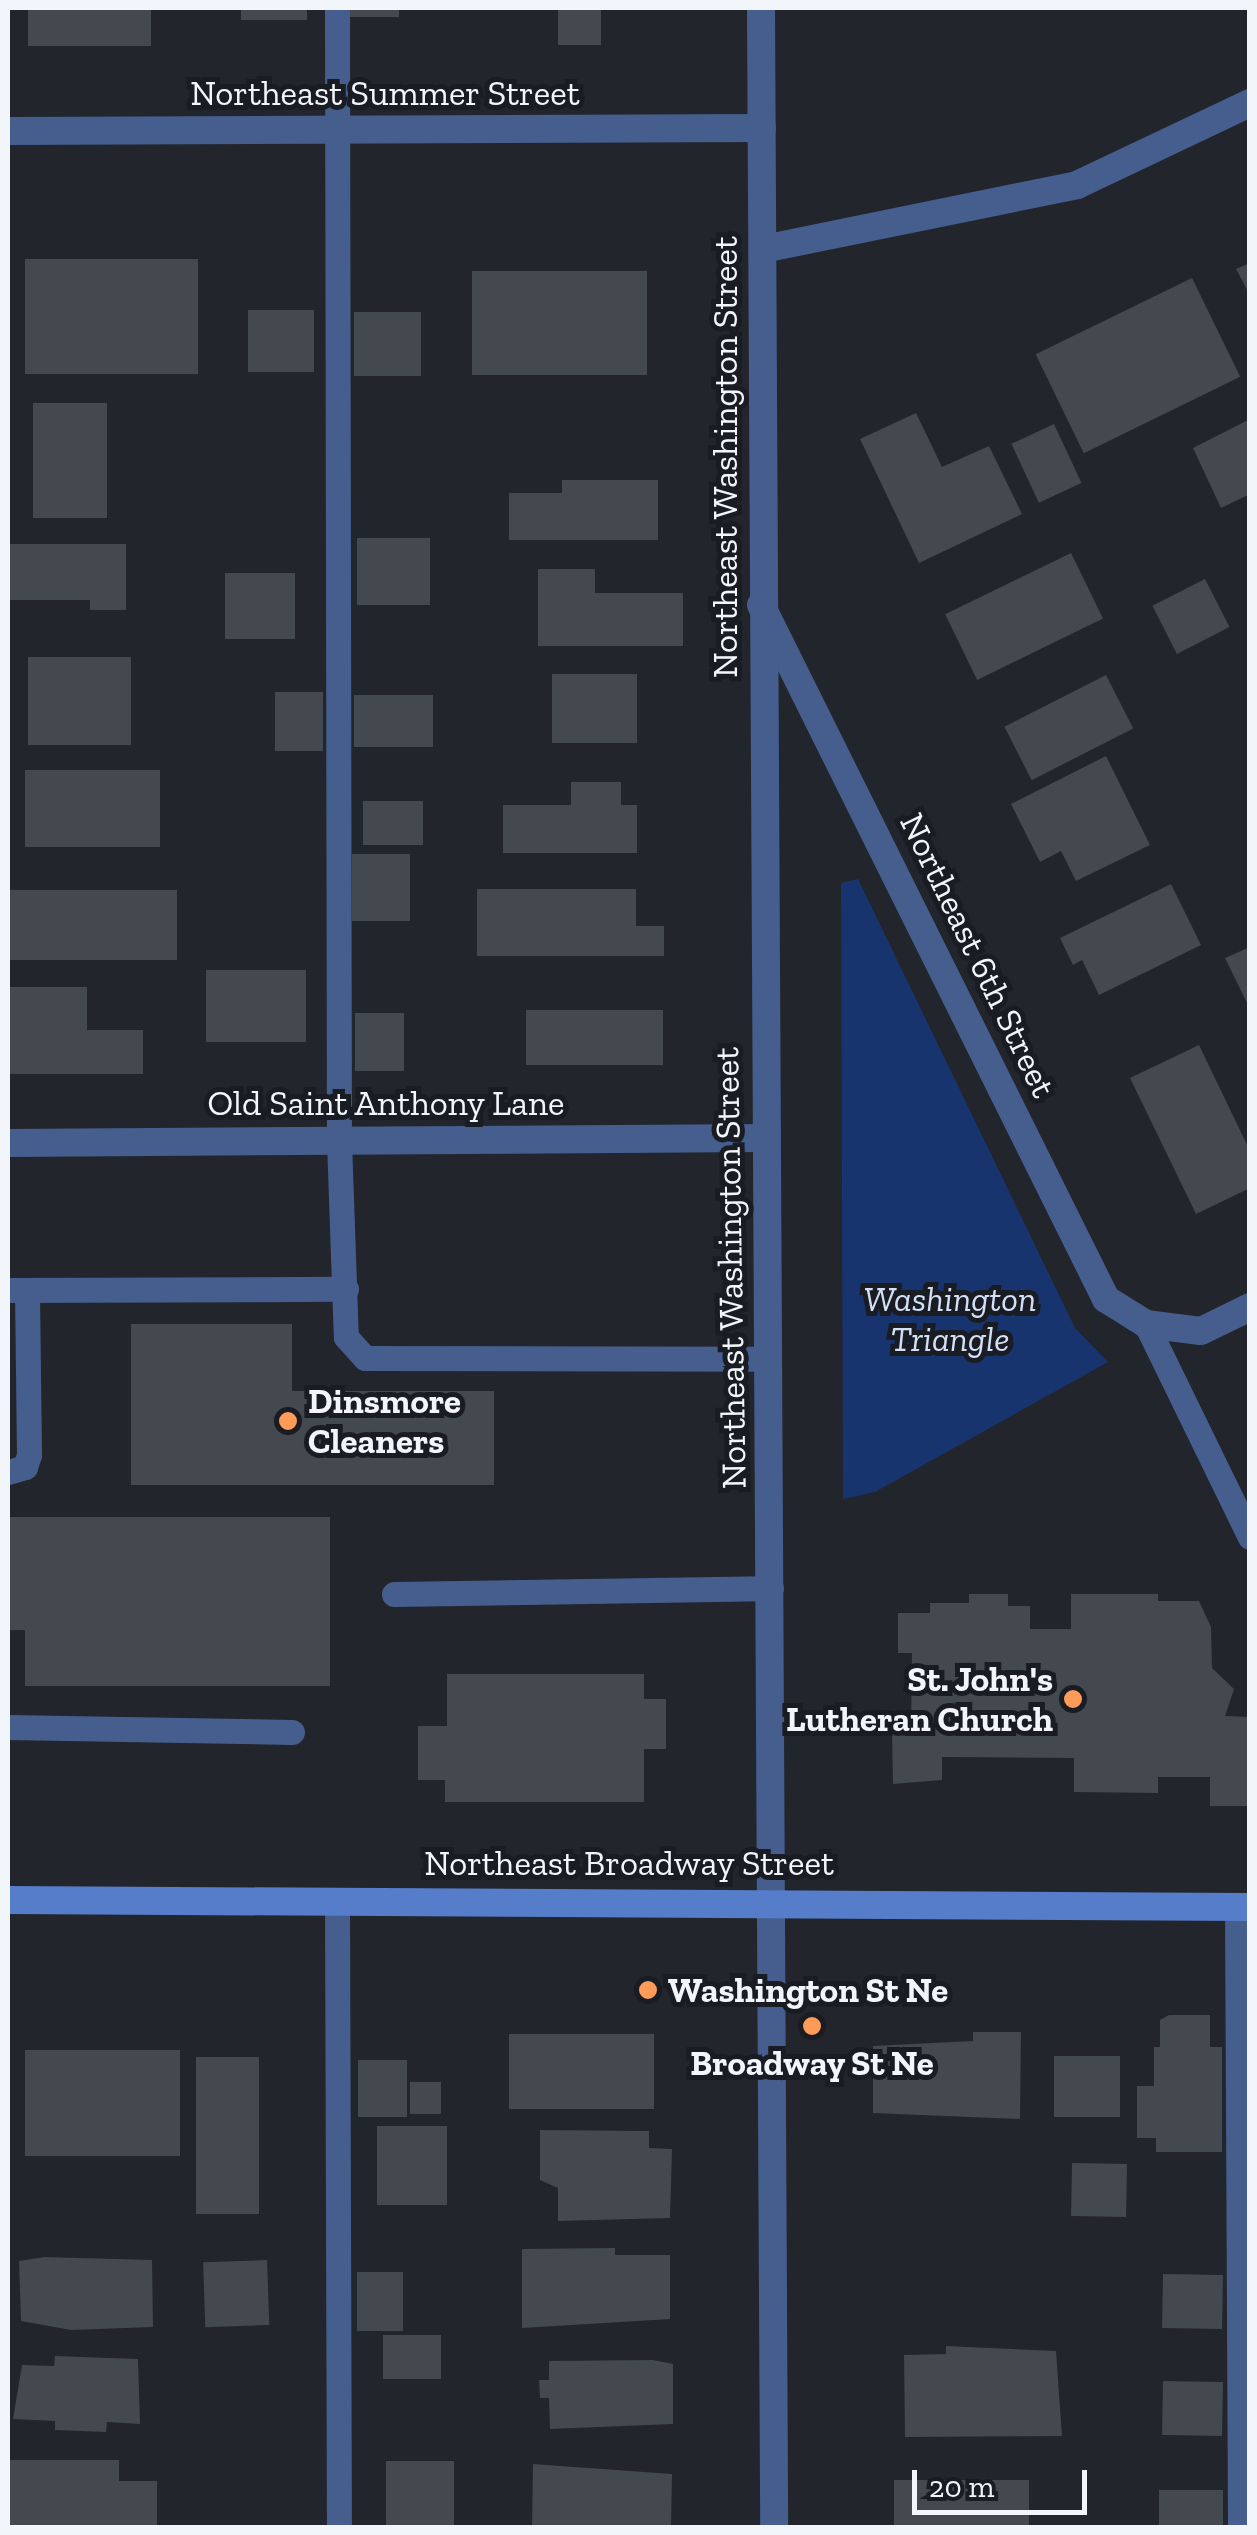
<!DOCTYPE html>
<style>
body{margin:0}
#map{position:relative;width:1257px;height:2535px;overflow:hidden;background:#22252b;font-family:"Zilla Slab",serif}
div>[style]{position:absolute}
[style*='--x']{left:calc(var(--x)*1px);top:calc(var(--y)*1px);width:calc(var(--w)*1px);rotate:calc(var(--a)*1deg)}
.green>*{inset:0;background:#18346f}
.building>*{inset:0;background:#44484f;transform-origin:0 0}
.service>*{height:25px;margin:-12.5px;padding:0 12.5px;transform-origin:12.5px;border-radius:12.5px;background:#455e8e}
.minor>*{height:28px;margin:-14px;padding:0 14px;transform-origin:14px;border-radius:14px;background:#455e8e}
.tertiary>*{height:28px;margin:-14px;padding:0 14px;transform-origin:14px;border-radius:14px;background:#455e8e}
.secondary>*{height:28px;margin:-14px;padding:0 14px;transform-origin:14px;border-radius:14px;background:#557dca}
.dots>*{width:28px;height:28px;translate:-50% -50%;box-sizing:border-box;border:5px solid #191c22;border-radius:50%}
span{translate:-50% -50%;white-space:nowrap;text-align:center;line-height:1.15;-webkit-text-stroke:10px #191c22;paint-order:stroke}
.street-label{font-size:35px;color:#f2f5f9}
.park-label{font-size:35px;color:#d3dff4;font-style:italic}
.poi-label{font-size:35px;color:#f2f5f9;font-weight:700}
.left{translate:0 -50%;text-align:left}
.right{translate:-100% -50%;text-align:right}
.frame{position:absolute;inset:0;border:10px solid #f2f5f9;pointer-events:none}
.scale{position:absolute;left:912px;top:2470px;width:175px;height:45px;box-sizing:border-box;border:5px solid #f2f5f9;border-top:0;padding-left:12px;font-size:30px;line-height:35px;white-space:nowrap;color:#f2f5f9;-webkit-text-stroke:8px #191c22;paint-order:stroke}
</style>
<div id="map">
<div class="green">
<i style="clip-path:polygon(858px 879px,1075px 1328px,1108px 1362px,875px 1492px,843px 1499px,841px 883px)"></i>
</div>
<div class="building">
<i style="left:28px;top:8px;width:123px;height:38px"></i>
<i style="left:241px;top:8px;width:66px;height:12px"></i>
<i style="left:350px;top:8px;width:49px;height:9px"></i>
<i style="left:558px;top:8px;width:43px;height:37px"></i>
<i style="left:25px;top:259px;width:173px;height:115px"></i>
<i style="clip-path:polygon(1250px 263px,1250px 295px,1236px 269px)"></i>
<i style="left:472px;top:271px;width:175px;height:104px"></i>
<i style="left:1192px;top:278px;width:110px;height:174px;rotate:64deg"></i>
<i style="left:248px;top:310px;width:66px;height:62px"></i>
<i style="left:354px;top:312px;width:67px;height:64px"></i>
<i style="left:33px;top:403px;width:74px;height:115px"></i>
<i style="clip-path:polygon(916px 413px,942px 467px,989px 446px,1022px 514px,919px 563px,860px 439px)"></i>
<i style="clip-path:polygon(1250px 419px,1250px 494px,1221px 508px,1193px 448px)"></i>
<i style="left:1054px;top:424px;width:65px;height:47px;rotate:65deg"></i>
<i style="clip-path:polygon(562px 480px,658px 480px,658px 540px,509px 540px,509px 493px,562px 493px)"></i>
<i style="left:357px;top:538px;width:73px;height:67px"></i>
<i style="clip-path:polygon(8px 544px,126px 544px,126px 610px,90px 610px,90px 600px,8px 600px)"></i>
<i style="left:1071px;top:553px;width:73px;height:140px;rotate:64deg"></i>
<i style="clip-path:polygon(538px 569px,595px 569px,595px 593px,683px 593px,683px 646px,538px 646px)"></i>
<i style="left:225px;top:573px;width:70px;height:66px"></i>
<i style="left:1205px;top:579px;width:54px;height:59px;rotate:63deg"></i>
<i style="left:28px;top:657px;width:103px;height:88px"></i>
<i style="left:552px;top:674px;width:85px;height:69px"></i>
<i style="left:1106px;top:675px;width:60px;height:114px;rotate:63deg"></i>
<i style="left:275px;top:692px;width:48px;height:59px"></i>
<i style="left:354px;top:695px;width:79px;height:52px"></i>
<i style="clip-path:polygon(1106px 756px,1150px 845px,1076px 881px,1061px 851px,1040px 862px,1011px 804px)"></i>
<i style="left:25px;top:770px;width:135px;height:77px"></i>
<i style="clip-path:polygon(571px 782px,621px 782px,621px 805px,637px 805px,637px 853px,503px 853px,503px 805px,571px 805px)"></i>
<i style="left:363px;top:801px;width:60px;height:44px"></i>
<i style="left:352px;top:854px;width:58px;height:67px"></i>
<i style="clip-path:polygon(1171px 884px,1201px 945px,1099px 995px,1082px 960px,1073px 965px,1060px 938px)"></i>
<i style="clip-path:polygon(477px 889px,636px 889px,636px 926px,664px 926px,664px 956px,477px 956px)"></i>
<i style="left:8px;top:890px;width:169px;height:70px"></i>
<i style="clip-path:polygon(1250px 947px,1250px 1009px,1225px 958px)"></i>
<i style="left:206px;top:970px;width:100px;height:72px"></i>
<i style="clip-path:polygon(8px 987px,87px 987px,87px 1030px,143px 1030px,143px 1074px,8px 1074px)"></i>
<i style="left:526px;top:1010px;width:137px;height:55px"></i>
<i style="left:355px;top:1013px;width:49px;height:58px"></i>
<i style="clip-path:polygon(1199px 1045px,1250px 1151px,1250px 1188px,1196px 1214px,1130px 1078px)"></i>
<i style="clip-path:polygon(131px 1324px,292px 1324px,292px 1391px,494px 1391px,494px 1485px,131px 1485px)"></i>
<i style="clip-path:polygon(8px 1517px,330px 1517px,330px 1686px,25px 1686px,25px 1630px,8px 1630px)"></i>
<i style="clip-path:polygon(969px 1594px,1008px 1594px,1008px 1606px,1030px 1606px,1030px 1629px,1071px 1629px,1071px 1594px,1158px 1594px,1158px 1601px,1199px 1601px,1211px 1627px,1212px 1668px,1234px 1689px,1225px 1716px,1250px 1717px,1250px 1806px,1210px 1806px,1210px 1777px,1158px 1777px,1158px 1793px,1074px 1792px,1074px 1758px,942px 1757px,942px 1780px,893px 1784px,892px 1734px,911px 1734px,912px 1653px,898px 1653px,898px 1613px,930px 1613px,930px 1603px,969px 1603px)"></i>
<i style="clip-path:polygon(447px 1674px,644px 1674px,644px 1699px,666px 1699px,666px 1749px,644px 1749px,644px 1802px,445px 1802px,445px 1780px,418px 1780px,418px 1726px,447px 1726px)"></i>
<i style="clip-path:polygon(1169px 2015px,1210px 2015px,1210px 2047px,1222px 2047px,1222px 2152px,1156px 2152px,1156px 2138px,1137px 2138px,1137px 2086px,1154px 2086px,1154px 2047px,1160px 2047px,1160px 2020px)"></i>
<i style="clip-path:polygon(973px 2032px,1021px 2032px,1020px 2119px,873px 2113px,873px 2046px,973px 2041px)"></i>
<i style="left:509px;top:2034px;width:145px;height:75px"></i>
<i style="left:25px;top:2050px;width:155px;height:106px"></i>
<i style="left:1054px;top:2056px;width:66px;height:61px"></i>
<i style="left:196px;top:2057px;width:63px;height:157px"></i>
<i style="left:407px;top:2060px;width:57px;height:49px;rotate:90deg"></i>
<i style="left:410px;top:2082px;width:31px;height:32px"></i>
<i style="left:377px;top:2126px;width:70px;height:79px"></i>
<i style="clip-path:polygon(540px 2130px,649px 2131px,649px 2148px,672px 2149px,670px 2218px,558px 2221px,558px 2188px,540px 2180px)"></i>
<i style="left:1072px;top:2163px;width:55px;height:53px;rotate:1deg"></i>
<i style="clip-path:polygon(615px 2248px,615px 2255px,670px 2255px,670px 2319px,522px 2328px,522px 2249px)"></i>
<i style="clip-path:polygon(44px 2257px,152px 2260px,153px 2327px,71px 2330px,21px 2321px,19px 2261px)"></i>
<i style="left:267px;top:2260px;width:65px;height:64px;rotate:88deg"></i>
<i style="left:403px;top:2272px;width:59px;height:46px;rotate:90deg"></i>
<i style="left:1163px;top:2274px;width:60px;height:54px;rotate:1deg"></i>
<i style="left:383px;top:2335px;width:58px;height:44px"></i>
<i style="clip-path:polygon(946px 2346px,1056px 2351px,1062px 2436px,905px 2437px,904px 2355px,946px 2354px)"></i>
<i style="clip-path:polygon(55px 2356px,138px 2359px,140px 2424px,107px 2422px,106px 2432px,55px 2430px,55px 2421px,13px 2419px,22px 2365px,54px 2366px)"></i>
<i style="clip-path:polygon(653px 2360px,673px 2364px,673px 2424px,550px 2429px,549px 2398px,540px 2398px,539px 2380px,549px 2380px,549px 2361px)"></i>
<i style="left:1163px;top:2381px;width:60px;height:54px;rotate:1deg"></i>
<i style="clip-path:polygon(8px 2460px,119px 2460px,119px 2481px,157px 2481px,157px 2528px,8px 2528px)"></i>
<i style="left:386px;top:2461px;width:68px;height:67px"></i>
<i style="clip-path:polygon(533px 2464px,672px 2474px,671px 2528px,532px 2528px)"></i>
<i style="left:894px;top:2480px;width:135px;height:48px"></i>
<i style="left:1159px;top:2490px;width:64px;height:38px"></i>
</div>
<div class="service">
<i style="--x:337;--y:8;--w:1133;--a:89.9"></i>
<i style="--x:339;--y:1141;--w:196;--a:88"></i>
<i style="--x:346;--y:1337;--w:28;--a:48"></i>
<i style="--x:365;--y:1358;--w:403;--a:0.1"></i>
<i style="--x:8;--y:1290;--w:338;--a:-0.2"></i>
<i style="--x:1146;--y:1324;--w:237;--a:64"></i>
<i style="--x:8;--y:1472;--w:18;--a:-16"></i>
<i style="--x:25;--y:1467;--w:13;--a:-72"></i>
<i style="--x:29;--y:1455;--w:165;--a:-90.7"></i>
<i style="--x:394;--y:1594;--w:377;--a:-0.9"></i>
<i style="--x:8;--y:1727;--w:284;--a:1"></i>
<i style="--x:337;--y:1900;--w:628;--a:89.82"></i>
<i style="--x:1237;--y:1907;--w:621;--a:89.72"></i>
</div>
<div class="minor">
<i style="--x:8;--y:131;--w:754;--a:-0.23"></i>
<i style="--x:763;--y:249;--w:320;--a:-11.5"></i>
<i style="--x:1077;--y:185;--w:191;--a:-25.4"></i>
<i style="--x:761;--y:605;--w:775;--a:63.57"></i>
<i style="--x:1106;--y:1299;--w:47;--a:32"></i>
<i style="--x:1146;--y:1324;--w:55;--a:7.3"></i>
<i style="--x:1201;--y:1331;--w:55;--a:-26.1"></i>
<i style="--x:8;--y:1143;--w:757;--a:-0.38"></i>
</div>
<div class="tertiary">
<i style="--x:761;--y:8;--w:2520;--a:89.7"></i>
</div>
<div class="secondary">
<i style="--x:8;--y:1900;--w:1242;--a:0.32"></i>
</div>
<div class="dots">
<i style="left:288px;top:1421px;background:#fe9b59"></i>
<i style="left:1073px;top:1699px;background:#fe9b59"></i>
<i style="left:648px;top:1990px;background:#fe9b59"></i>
<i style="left:812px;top:2026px;background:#fe9b59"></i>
</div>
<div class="street-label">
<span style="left:385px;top:93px">Northeast Summer Street</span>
<span style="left:725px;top:457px;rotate:-90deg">Northeast Washington Street</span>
<span style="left:978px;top:955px;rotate:64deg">Northeast 6th Street</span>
<span style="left:386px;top:1103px">Old Saint Anthony Lane</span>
<span style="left:730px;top:1268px;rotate:-91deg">Northeast Washington Street</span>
<span style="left:629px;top:1863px">Northeast Broadway Street</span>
</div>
<div class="park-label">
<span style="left:950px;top:1319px">Washington<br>Triangle</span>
</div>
<div class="poi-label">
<span class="left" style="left:308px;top:1421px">Dinsmore<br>Cleaners</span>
<span class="right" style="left:1053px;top:1699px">St. John's<br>Lutheran Church</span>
<span class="left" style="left:668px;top:1990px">Washington St Ne</span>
<span style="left:812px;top:2063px">Broadway St Ne</span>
</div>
<div class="frame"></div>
<div class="scale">20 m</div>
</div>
